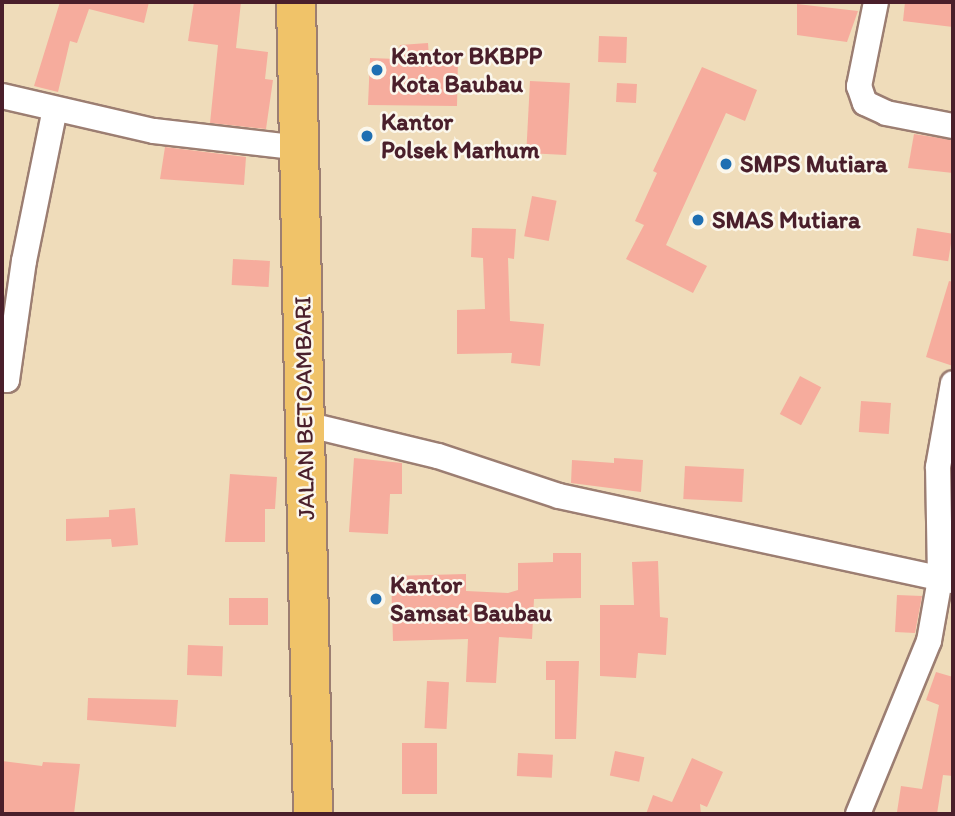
<!DOCTYPE html>
<style>
body{margin:0}
#map{position:relative;width:955px;height:816px;overflow:hidden;background:#efdcba;font-family:Itim,sans-serif}
div>[style]{position:absolute}
[style*='--x']{left:calc(var(--x)*1px);top:calc(var(--y)*1px);width:calc(var(--w)*1px);rotate:calc(var(--a)*1deg)}
.building>*{inset:0;background:#f6ac9d;transform-origin:0 0}
.roads{filter:drop-shadow(2px 0 #9c7e72) drop-shadow(-2px 0 #9c7e72) drop-shadow(0 2px #9c7e72) drop-shadow(0 -2px #9c7e72)}
.minor>*{height:24px;margin:-12px;padding:0 12px;transform-origin:12px;border-radius:12px;background:#fff}
.primary>*{height:38px;margin:-19px;padding:0 19px;transform-origin:19px;border-radius:19px;background:#f0c369}
.dots>*{width:19px;height:19px;translate:-50% -50%;box-sizing:border-box;border:4px solid #fbf7ec;border-radius:50%}
span{translate:-50% -50%;white-space:nowrap;text-align:center;line-height:1.15;-webkit-text-stroke:5px #fbf7ec;paint-order:stroke}
.poi-label{font-size:24px;color:#4a1f2b;font-weight:700}
.left{translate:0 -50%;text-align:left}
.street-label{font-size:24px;color:#4a1f2b}
.frame{position:absolute;inset:0;border:4px solid #4a1f2b;pointer-events:none}
</style>
<div id="map">
<div class="building">
<i style="clip-path:polygon(60px 2px,149px 2px,144px 23px,89px 9px,77px 43px,70px 41px,58px 92px,34px 86px)"></i>
<i style="clip-path:polygon(194px 2px,241px 2px,236px 48px,268px 52px,265px 79px,273px 80px,266px 129px,210px 123px,218px 45px,188px 41px)"></i>
<i style="clip-path:polygon(905px 2px,953px 2px,953px 27px,903px 21px)"></i>
<i style="clip-path:polygon(797px 4px,858px 11px,847px 42px,797px 35px)"></i>
<i style="left:599px;top:36px;width:28px;height:26px;rotate:2deg"></i>
<i style="clip-path:polygon(428px 43px,429px 57px,458px 58px,457px 106px,368px 105px,370px 58px,397px 59px,400px 45px)"></i>
<i style="clip-path:polygon(702px 67px,757px 90px,745px 121px,726px 113px,666px 245px,707px 266px,693px 293px,626px 259px,644px 225px,635px 221px,657px 173px,653px 171px)"></i>
<i style="left:530px;top:81px;width:40px;height:72px;rotate:3deg"></i>
<i style="left:617px;top:83px;width:20px;height:19px;rotate:3deg"></i>
<i style="clip-path:polygon(914px 134px,953px 140px,953px 173px,908px 168px)"></i>
<i style="clip-path:polygon(165px 147px,246px 157px,244px 185px,160px 179px)"></i>
<i style="left:532px;top:196px;width:25px;height:41px;rotate:11deg"></i>
<i style="clip-path:polygon(472px 228px,516px 229px,514px 259px,508px 258px,510px 321px,544px 324px,540px 366px,511px 363px,512px 353px,457px 354px,457px 310px,485px 309px,483px 258px,471px 257px)"></i>
<i style="left:917px;top:228px;width:36px;height:28px;rotate:9deg"></i>
<i style="left:233px;top:259px;width:37px;height:26px;rotate:3deg"></i>
<i style="clip-path:polygon(949px 281px,953px 282px,953px 366px,926px 357px)"></i>
<i style="left:800px;top:376px;width:24px;height:43px;rotate:28deg"></i>
<i style="left:861px;top:401px;width:30px;height:31px;rotate:4deg"></i>
<i style="clip-path:polygon(354px 458px,402px 463px,402px 494px,390px 494px,388px 534px,349px 532px)"></i>
<i style="clip-path:polygon(614px 458px,643px 460px,641px 492px,571px 483px,572px 460px,614px 463px)"></i>
<i style="left:685px;top:466px;width:59px;height:33px;rotate:3deg"></i>
<i style="clip-path:polygon(230px 474px,277px 477px,275px 509px,265px 509px,265px 542px,225px 542px)"></i>
<i style="clip-path:polygon(135px 508px,138px 545px,112px 547px,111px 539px,66px 541px,66px 519px,109px 517px,109px 510px)"></i>
<i style="clip-path:polygon(553px 553px,581px 553px,581px 598px,534px 599px,532px 639px,499px 637px,496px 683px,466px 682px,468px 639px,393px 641px,391px 576px,466px 574px,466px 591px,508px 593px,518px 590px,518px 563px,553px 562px)"></i>
<i style="clip-path:polygon(658px 561px,660px 617px,668px 618px,666px 655px,638px 653px,636px 678px,600px 676px,600px 605px,634px 605px,632px 562px)"></i>
<i style="clip-path:polygon(897px 595px,922px 596px,915px 633px,895px 632px)"></i>
<i style="left:268px;top:598px;width:27px;height:39px;rotate:90deg"></i>
<i style="left:188px;top:645px;width:35px;height:30px;rotate:2deg"></i>
<i style="clip-path:polygon(546px 661px,579px 661px,576px 739px,555px 739px,555px 680px,546px 680px)"></i>
<i style="clip-path:polygon(936px 672px,953px 677px,953px 776px,943px 775px,937px 814px,897px 812px,901px 786px,922px 789px,939px 705px,926px 700px)"></i>
<i style="left:427px;top:681px;width:22px;height:47px;rotate:3deg"></i>
<i style="clip-path:polygon(88px 698px,178px 700px,176px 727px,87px 720px)"></i>
<i style="left:402px;top:743px;width:35px;height:51px"></i>
<i style="left:615px;top:751px;width:30px;height:25px;rotate:12deg"></i>
<i style="left:518px;top:753px;width:35px;height:23px;rotate:3deg"></i>
<i style="clip-path:polygon(692px 758px,723px 772px,707px 807px,700px 804px,701px 814px,646px 814px,653px 795px,672px 802px)"></i>
<i style="clip-path:polygon(2px 761px,42px 766px,43px 762px,80px 764px,74px 814px,2px 812px)"></i>
</div>
<div class="roads">
<div class="minor">
<i style="--x:876;--y:2;--w:86;--a:101.4"></i>
<i style="--x:859;--y:86;--w:18;--a:71"></i>
<i style="--x:865;--y:103;--w:23;--a:25"></i>
<i style="--x:886;--y:113;--w:68;--a:11"></i>
<i style="--x:2;--y:96;--w:156;--a:13"></i>
<i style="--x:154;--y:131;--w:147;--a:6.6"></i>
<i style="--x:2;--y:379;--w:5;--a:11"></i>
<i style="--x:7;--y:380;--w:120;--a:-81.9"></i>
<i style="--x:24;--y:261;--w:155;--a:-78.5"></i>
<i style="--x:322;--y:428;--w:119;--a:13.6"></i>
<i style="--x:438;--y:456;--w:127;--a:18.3"></i>
<i style="--x:559;--y:496;--w:403;--a:12.2"></i>
<i style="--x:858;--y:814;--w:187;--a:-67.7"></i>
<i style="--x:929;--y:641;--w:63;--a:-79.9"></i>
<i style="--x:940;--y:579;--w:112;--a:-91"></i>
<i style="--x:938;--y:467;--w:85;--a:-79.9"></i>
</div>
<div class="primary">
<i style="--x:296;--y:2;--w:812;--a:88.8"></i>
</div>
</div>
<div class="dots">
<i style="left:377px;top:70px;background:#1f6fb2"></i>
<i style="left:367px;top:136px;background:#1f6fb2"></i>
<i style="left:726px;top:164px;background:#1f6fb2"></i>
<i style="left:698px;top:220px;background:#1f6fb2"></i>
<i style="left:376px;top:599px;background:#1f6fb2"></i>
</div>
<div class="poi-label">
<span class="left" style="left:391px;top:70px">Kantor BKBPP<br>Kota Baubau</span>
<span class="left" style="left:381px;top:136px">Kantor<br>Polsek Marhum</span>
<span class="left" style="left:740px;top:164px">SMPS Mutiara</span>
<span class="left" style="left:712px;top:220px">SMAS Mutiara</span>
<span class="left" style="left:390px;top:599px">Kantor<br>Samsat Baubau</span>
</div>
<div class="street-label">
<span style="left:304px;top:408px;rotate:-91deg">JALAN BETOAMBARI</span>
</div>
<div class="frame"></div>
</div>
